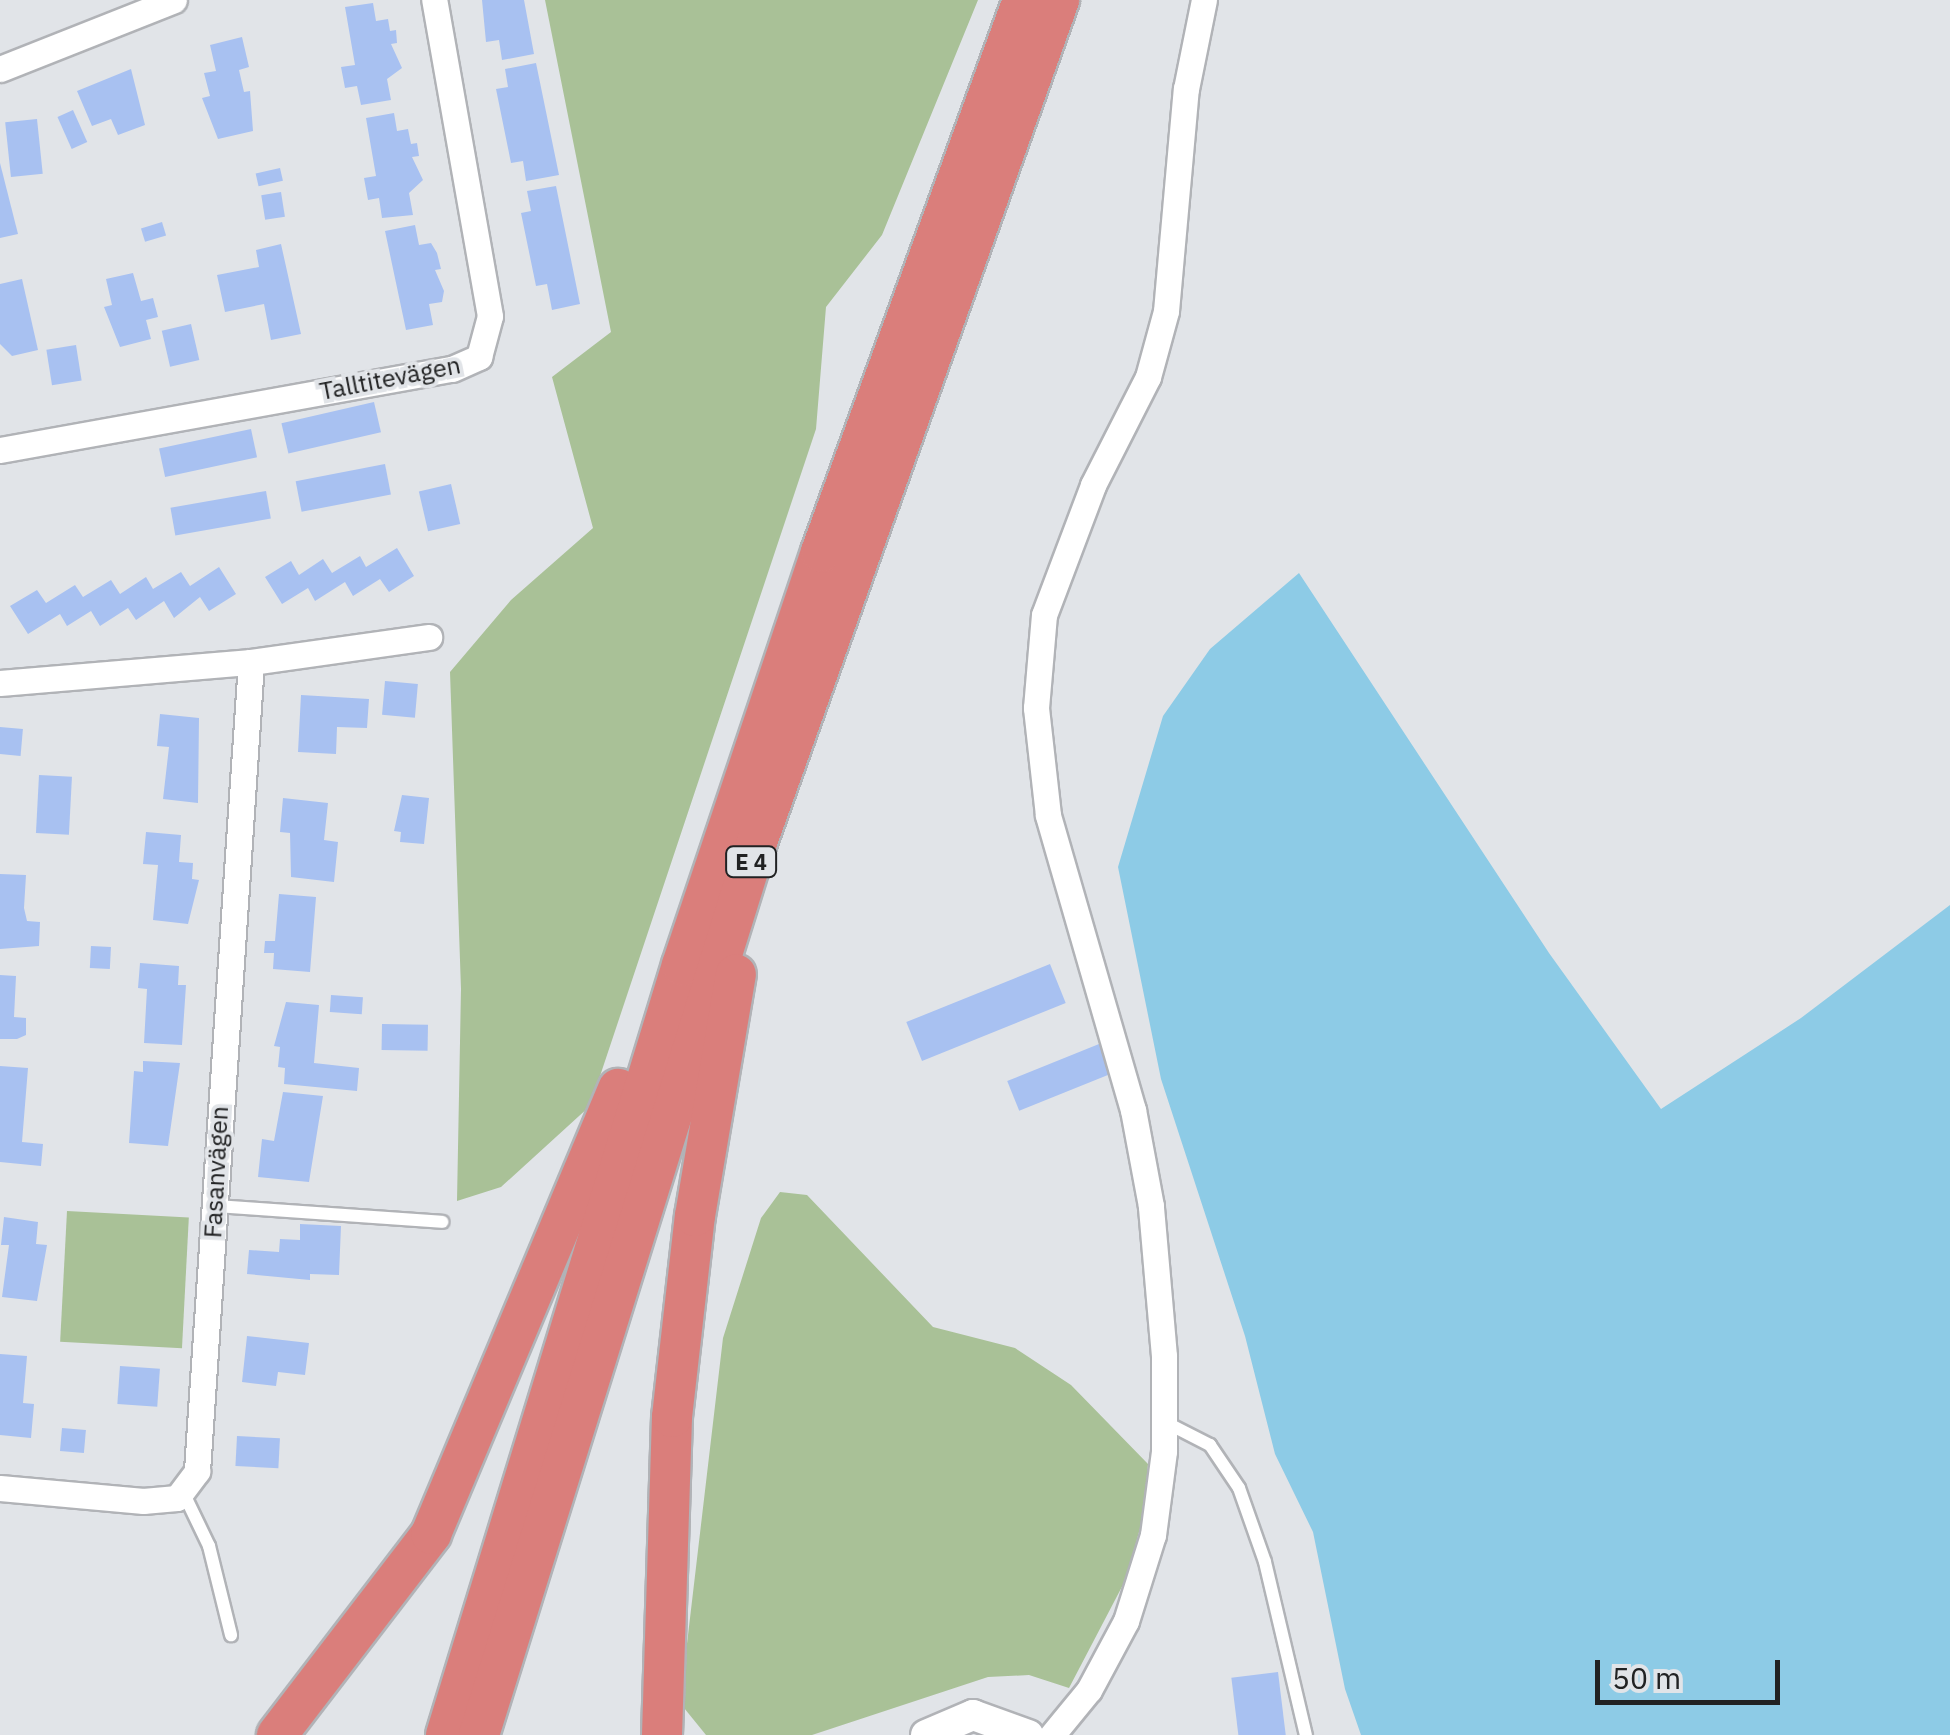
<!DOCTYPE html>
<meta charset="utf-8">
<style>
body{margin:0}
#map{position:relative;width:1950px;height:1735px;overflow:hidden;background:#e1e4e8;font-family:"IBM Plex Sans",sans-serif}
div>[style]{position:absolute}
[style*='--x']{left:calc(var(--x)*1px);top:calc(var(--y)*1px);width:calc(var(--w)*1px);rotate:calc(var(--a)*1deg)}
.green>*{inset:0;background:#a9c197;transform-origin:0 0}
.water>*{inset:0;background:#8dcbe6}
.building>*{inset:0;background:#a8c1f1;transform-origin:0 0}
.roads{filter:drop-shadow(2px 0 #b1b3b7) drop-shadow(-2px 0 #b1b3b7) drop-shadow(0 2px #b1b3b7) drop-shadow(0 -2px #b1b3b7)}
.service>*{height:12px;margin:-6px;padding:0 6px;transform-origin:6px;border-radius:6px;background:#fff}
.minor>*{height:25px;margin:-12.5px;padding:0 12.5px;transform-origin:12.5px;border-radius:12.5px;background:#fff}
.tertiary>*{height:30px;margin:-15px;padding:0 15px;transform-origin:15px;border-radius:15px;background:#fff}
.trunk>*{height:40px;margin:-20px;padding:0 20px;transform-origin:20px;border-radius:20px;background:#da7e7b}
span{translate:-50% -50%;white-space:nowrap;text-align:center;line-height:1.15;-webkit-text-stroke:8px #e1e4e8;paint-order:stroke}
.shield-label span{padding:2px 8px;background:#e1e4e8;border:2px solid;border-radius:8px;-webkit-text-stroke-width:0}
.shield-label{font-size:22px;color:#212223;font-weight:700}
.street-label{font-size:25px;color:#212223}
.scale{position:absolute;left:1595px;top:1660px;width:185px;height:45px;box-sizing:border-box;border:5px solid #212223;border-top:0;padding-left:12px;font-size:30px;line-height:35px;white-space:nowrap;color:#212223;-webkit-text-stroke:8px #e1e4e8;paint-order:stroke}
</style>
<div id="map">
<div class="green">
<i style="clip-path:polygon(545px 0,978px 0,882px 235px,826px 307px,816px 429px,590px 1106px,501px 1187px,457px 1201px,461px 989px,450px 672px,511px 600px,593px 528px,552px 377px,611px 332px)"></i>
<i style="clip-path:polygon(780px 1192px,807px 1195px,933px 1327px,1015px 1348px,1071px 1385px,1148px 1464px,1144px 1514px,1126px 1579px,1069px 1688px,1029px 1675px,988px 1677px,812px 1735px,706px 1735px,680px 1703px,723px 1338px,761px 1218px)"></i>
<i style="left:67px;top:1211px;width:122px;height:131px;rotate:3deg"></i>
</div>
<div class="water">
<i style="clip-path:polygon(1299px 573px,1549px 953px,1661px 1109px,1801px 1018px,1950px 905px,1950px 1735px,1361px 1735px,1345px 1689px,1313px 1532px,1275px 1454px,1245px 1336px,1161px 1079px,1118px 867px,1163px 716px,1210px 649px)"></i>
</div>
<div class="building">
<i style="clip-path:polygon(482px 0,524px 0,534px 54px,502px 60px,499px 40px,486px 42px)"></i>
<i style="clip-path:polygon(373px 3px,376px 21px,388px 19px,390px 31px,396px 30px,397px 43px,391px 44px,402px 68px,387px 79px,391px 100px,361px 105px,357px 86px,345px 88px,341px 67px,355px 65px,345px 7px)"></i>
<i style="clip-path:polygon(242px 37px,249px 67px,239px 70px,244px 92px,250px 91px,253px 131px,218px 139px,202px 98px,210px 96px,204px 73px,216px 71px,210px 45px)"></i>
<i style="clip-path:polygon(536px 63px,559px 175px,526px 181px,523px 161px,511px 163px,496px 89px,508px 87px,505px 69px)"></i>
<i style="clip-path:polygon(131px 69px,145px 125px,118px 135px,111px 119px,92px 126px,77px 91px)"></i>
<i style="left:73px;top:110px;width:35px;height:17px;rotate:66deg"></i>
<i style="clip-path:polygon(394px 113px,397px 131px,408px 129px,411px 144px,417px 143px,419px 156px,412px 157px,423px 180px,409px 193px,413px 215px,382px 218px,379px 198px,368px 200px,364px 178px,376px 176px,366px 118px)"></i>
<i style="left:37px;top:119px;width:55px;height:32px;rotate:84deg"></i>
<i style="clip-path:polygon(0 163px,18px 234px,0 238px)"></i>
<i style="left:280px;top:168px;width:13px;height:25px;rotate:77deg"></i>
<i style="clip-path:polygon(556px 186px,580px 304px,552px 310px,547px 284px,536px 286px,521px 213px,531px 211px,527px 191px)"></i>
<i style="left:281px;top:192px;width:25px;height:20px;rotate:81deg"></i>
<i style="left:162px;top:222px;width:14px;height:22px;rotate:73deg"></i>
<i style="clip-path:polygon(415px 225px,419px 245px,431px 243px,437px 253px,441px 269px,435px 270px,444px 291px,442px 302px,429px 304px,433px 325px,406px 330px,385px 231px)"></i>
<i style="clip-path:polygon(281px 244px,301px 334px,271px 340px,264px 304px,225px 312px,217px 275px,259px 267px,256px 250px)"></i>
<i style="clip-path:polygon(133px 273px,141px 301px,153px 298px,158px 317px,146px 320px,151px 339px,120px 347px,104px 307px,112px 305px,106px 279px)"></i>
<i style="clip-path:polygon(22px 279px,38px 350px,12px 356px,0 344px,0 284px)"></i>
<i style="left:191px;top:324px;width:37px;height:30px;rotate:77deg"></i>
<i style="left:76px;top:345px;width:36px;height:30px;rotate:81deg"></i>
<i style="left:374px;top:402px;width:31px;height:95px;rotate:77deg"></i>
<i style="left:251px;top:429px;width:29px;height:94px;rotate:78deg"></i>
<i style="left:385px;top:464px;width:31px;height:91px;rotate:79deg"></i>
<i style="left:451px;top:484px;width:41px;height:33px;rotate:77deg"></i>
<i style="left:266px;top:491px;width:28px;height:97px;rotate:80deg"></i>
<i style="clip-path:polygon(397px 548px,414px 576px,389px 592px,380px 579px,353px 596px,345px 582px,315px 601px,308px 588px,282px 604px,265px 577px,291px 561px,299px 575px,323px 559px,332px 573px,360px 556px,366px 567px)"></i>
<i style="clip-path:polygon(219px 567px,236px 594px,209px 611px,200px 597px,174px 618px,164px 601px,136px 620px,128px 608px,100px 626px,91px 611px,67px 626px,60px 614px,28px 634px,10px 606px,37px 590px,46px 603px,75px 585px,83px 597px,111px 580px,120px 594px,146px 577px,153px 589px,181px 572px,190px 586px)"></i>
<i style="left:385px;top:681px;width:33px;height:34px;rotate:5deg"></i>
<i style="clip-path:polygon(301px 695px,369px 699px,367px 728px,337px 727px,336px 754px,298px 752px)"></i>
<i style="clip-path:polygon(160px 714px,199px 718px,198px 803px,163px 799px,169px 747px,157px 746px)"></i>
<i style="left:0;top:727px;width:23px;height:27px;rotate:5deg"></i>
<i style="left:39px;top:775px;width:33px;height:58px;rotate:3deg"></i>
<i style="clip-path:polygon(402px 795px,429px 798px,424px 844px,400px 842px,401px 832px,394px 831px)"></i>
<i style="clip-path:polygon(283px 798px,328px 803px,324px 840px,338px 842px,334px 882px,291px 877px,290px 833px,280px 832px)"></i>
<i style="clip-path:polygon(146px 832px,181px 835px,179px 862px,193px 863px,192px 879px,199px 880px,188px 924px,153px 920px,158px 865px,143px 864px)"></i>
<i style="clip-path:polygon(0 874px,26px 875px,24px 908px,27px 921px,40px 922px,39px 946px,0 949px)"></i>
<i style="clip-path:polygon(279px 894px,316px 897px,310px 972px,273px 969px,274px 953px,264px 953px,265px 941px,275px 941px)"></i>
<i style="left:91px;top:946px;width:20px;height:22px;rotate:3deg"></i>
<i style="clip-path:polygon(140px 963px,179px 966px,178px 985px,186px 985px,182px 1045px,144px 1043px,147px 989px,138px 988px)"></i>
<i style="left:1050px;top:964px;width:42px;height:155px;rotate:68deg"></i>
<i style="clip-path:polygon(0 975px,16px 976px,14px 1017px,26px 1018px,26px 1035px,17px 1039px,0 1039px)"></i>
<i style="left:331px;top:995px;width:32px;height:17px;rotate:4deg"></i>
<i style="clip-path:polygon(286px 1002px,319px 1005px,314px 1063px,359px 1068px,357px 1091px,284px 1084px,285px 1068px,278px 1067px,280px 1047px,274px 1046px)"></i>
<i style="left:382px;top:1024px;width:46px;height:26px;rotate:1deg"></i>
<i style="left:1099px;top:1044px;width:32px;height:99px;rotate:68deg"></i>
<i style="clip-path:polygon(143px 1061px,180px 1063px,168px 1146px,129px 1143px,134px 1071px,143px 1072px)"></i>
<i style="clip-path:polygon(0 1066px,28px 1068px,22px 1142px,43px 1144px,41px 1166px,0 1162px)"></i>
<i style="clip-path:polygon(283px 1092px,323px 1096px,309px 1182px,258px 1177px,262px 1139px,274px 1141px)"></i>
<i style="clip-path:polygon(4px 1217px,38px 1222px,36px 1244px,47px 1245px,37px 1301px,2px 1297px,9px 1245px,1px 1245px)"></i>
<i style="clip-path:polygon(300px 1224px,341px 1226px,339px 1275px,310px 1274px,310px 1280px,247px 1274px,249px 1250px,279px 1252px,280px 1239px,300px 1240px)"></i>
<i style="clip-path:polygon(247px 1336px,309px 1343px,305px 1375px,278px 1372px,276px 1386px,242px 1382px)"></i>
<i style="clip-path:polygon(0 1354px,27px 1356px,23px 1403px,34px 1404px,31px 1438px,0 1435px)"></i>
<i style="left:120px;top:1366px;width:40px;height:38px;rotate:4deg"></i>
<i style="left:62px;top:1428px;width:24px;height:23px;rotate:5deg"></i>
<i style="left:237px;top:1436px;width:43px;height:30px;rotate:3deg"></i>
<i style="left:1278px;top:1672px;width:64px;height:47px;rotate:83deg"></i>
</div>
<div class="roads">
<div class="service">
<i style="--x:215;--y:1206;--w:228;--a:4"></i>
<i style="--x:1163;--y:1421;--w:53;--a:27.1"></i>
<i style="--x:1210;--y:1445;--w:52;--a:56"></i>
<i style="--x:1239;--y:1488;--w:78;--a:70.6"></i>
<i style="--x:1265;--y:1562;--w:178;--a:76.7"></i>
<i style="--x:184;--y:1494;--w:58;--a:64.3"></i>
<i style="--x:209;--y:1546;--w:92;--a:76.1"></i>
</div>
<div class="minor">
<i style="--x:0;--y:69;--w:187;--a:-21.6"></i>
<i style="--x:0;--y:450;--w:459;--a:-10.2"></i>
<i style="--x:452;--y:369;--w:30;--a:-24"></i>
<i style="--x:479;--y:357;--w:42;--a:-75"></i>
<i style="--x:490;--y:316;--w:321;--a:-100"></i>
<i style="--x:0;--y:683;--w:252;--a:-4.8"></i>
<i style="--x:251;--y:662;--w:180;--a:-8"></i>
<i style="--x:0;--y:1488;--w:144;--a:5.2"></i>
<i style="--x:143;--y:1501;--w:34;--a:-5"></i>
<i style="--x:177;--y:1498;--w:34;--a:-53"></i>
<i style="--x:197;--y:1471;--w:811;--a:-86.18"></i>
<i style="--x:1052;--y:1735;--w:58;--a:-50.6"></i>
<i style="--x:1089;--y:1690;--w:78;--a:-61.8"></i>
<i style="--x:1126;--y:1621;--w:90;--a:-72.6"></i>
<i style="--x:1153;--y:1535;--w:85;--a:-82.5"></i>
<i style="--x:1164;--y:1451;--w:95;--a:-90"></i>
<i style="--x:1164;--y:1356;--w:151;--a:-95"></i>
<i style="--x:1151;--y:1206;--w:98;--a:-100.6"></i>
<i style="--x:1133;--y:1110;--w:307;--a:-106.1"></i>
<i style="--x:1048;--y:815;--w:108;--a:-96.4"></i>
<i style="--x:1036;--y:708;--w:93;--a:-85.1"></i>
<i style="--x:1044;--y:615;--w:139;--a:-69.3"></i>
<i style="--x:1093;--y:485;--w:121;--a:-63"></i>
<i style="--x:1148;--y:377;--w:68;--a:-74.7"></i>
<i style="--x:1166;--y:311;--w:223;--a:-84.9"></i>
<i style="--x:1186;--y:89;--w:91;--a:-78.6"></i>
</div>
<div class="tertiary">
<i style="--x:926;--y:1735;--w:51;--a:-23.1"></i>
<i style="--x:973;--y:1715;--w:59;--a:20"></i>
</div>
<div class="trunk">
<i style="--x:277;--y:1735;--w:253;--a:-52.5"></i>
<i style="--x:431;--y:1534;--w:483;--a:-67.2"></i>
<i style="--x:446;--y:1735;--w:805;--a:-72.96"></i>
<i style="--x:682;--y:965;--w:436;--a:-71.4"></i>
<i style="--x:821;--y:552;--w:588;--a:-69.9"></i>
<i style="--x:479;--y:1735;--w:935;--a:-72.71"></i>
<i style="--x:757;--y:842;--w:895;--a:-70.27"></i>
<i style="--x:662;--y:1735;--w:318;--a:-88.2"></i>
<i style="--x:672;--y:1417;--w:202;--a:-83.5"></i>
<i style="--x:695;--y:1216;--w:245;--a:-80.4"></i>
</div>
</div>
<div class="shield-label">
<span style="left:751px;top:862px">E 4</span>
</div>
<div class="street-label">
<span style="left:390px;top:378px;rotate:-11deg">Talltitevägen</span>
<span style="left:216px;top:1172px;rotate:-87deg">Fasanvägen</span>
</div>
<div class="scale">50 m</div>
</div>
